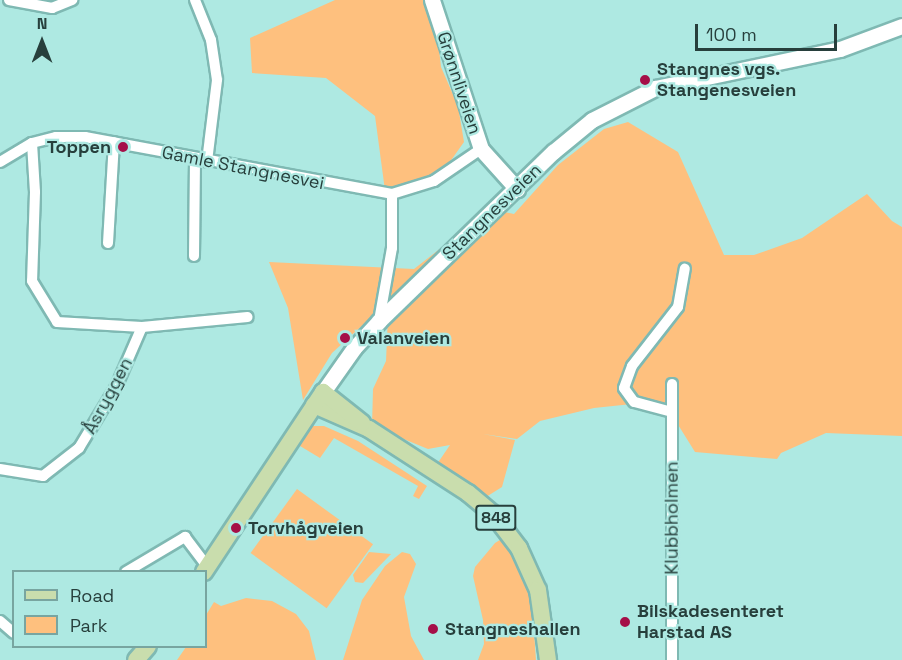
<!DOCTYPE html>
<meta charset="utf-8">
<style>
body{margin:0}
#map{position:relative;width:902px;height:660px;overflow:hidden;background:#aee9e2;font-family:"Space Grotesk",sans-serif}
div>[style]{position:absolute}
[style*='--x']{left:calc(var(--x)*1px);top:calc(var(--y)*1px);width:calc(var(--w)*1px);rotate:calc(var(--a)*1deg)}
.green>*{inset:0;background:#fec07e;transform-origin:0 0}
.roads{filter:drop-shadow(2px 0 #7fb9b3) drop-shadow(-2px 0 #7fb9b3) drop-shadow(0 2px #7fb9b3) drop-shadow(0 -2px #7fb9b3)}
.street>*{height:10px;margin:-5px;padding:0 5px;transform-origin:5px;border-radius:5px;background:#fff}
.secondary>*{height:15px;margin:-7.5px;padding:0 7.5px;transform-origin:7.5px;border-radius:7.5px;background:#fff}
.primary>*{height:16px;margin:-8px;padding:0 8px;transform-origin:8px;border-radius:8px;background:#c9ddad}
.dots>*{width:16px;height:16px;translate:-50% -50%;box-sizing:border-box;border:3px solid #aee9e2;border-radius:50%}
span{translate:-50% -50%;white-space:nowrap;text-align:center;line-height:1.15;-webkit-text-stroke:4.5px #aee9e2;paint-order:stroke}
.shield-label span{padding:2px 4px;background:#aee9e2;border:2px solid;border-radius:4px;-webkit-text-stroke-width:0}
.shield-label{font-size:16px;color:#273f3c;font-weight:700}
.poi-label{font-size:18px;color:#273f3c;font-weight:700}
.left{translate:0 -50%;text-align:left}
.right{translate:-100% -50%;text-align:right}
.street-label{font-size:18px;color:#273f3c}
.legend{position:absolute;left:12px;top:570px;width:195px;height:78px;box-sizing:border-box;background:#aee9e2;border:2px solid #78a5a0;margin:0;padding:8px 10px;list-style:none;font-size:18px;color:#273f3c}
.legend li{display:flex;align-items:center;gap:12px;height:30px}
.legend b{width:30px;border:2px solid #78a5a0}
.north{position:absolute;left:12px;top:12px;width:60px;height:60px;-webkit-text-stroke:4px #aee9e2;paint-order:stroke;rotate:0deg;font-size:16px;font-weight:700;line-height:24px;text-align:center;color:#273f3c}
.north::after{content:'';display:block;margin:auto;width:21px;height:27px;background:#273f3c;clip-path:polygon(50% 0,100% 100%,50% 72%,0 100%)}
.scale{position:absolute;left:695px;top:24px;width:142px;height:27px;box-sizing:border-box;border:3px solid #273f3c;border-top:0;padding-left:8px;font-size:18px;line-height:21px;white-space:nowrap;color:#273f3c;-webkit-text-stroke:4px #aee9e2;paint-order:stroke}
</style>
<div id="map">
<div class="green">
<i style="clip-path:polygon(335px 0,428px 0,437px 31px,441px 67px,458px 106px,464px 142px,442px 173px,386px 198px,375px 116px,326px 78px,252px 73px,250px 38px)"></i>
<i style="clip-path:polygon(628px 122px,678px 152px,724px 255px,754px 255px,802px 238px,867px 194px,892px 221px,902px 227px,902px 436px,826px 433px,781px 453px,777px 459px,695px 452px,667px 407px,651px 402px,594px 408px,540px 421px,517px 439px,483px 434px,515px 440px,502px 487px,486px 497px,437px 464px,450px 445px,428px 449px,372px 426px,373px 389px,386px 361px,388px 315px,381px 314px,366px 322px,332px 353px,303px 400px,288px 308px,269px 262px,414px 269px,491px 209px,514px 214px,558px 165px,604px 129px)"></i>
<i style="clip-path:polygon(310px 426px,324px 426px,358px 441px,427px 486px,419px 499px,413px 496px,418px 486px,334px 438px,320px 458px,295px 443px)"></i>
<i style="left:297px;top:489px;width:94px;height:79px;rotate:36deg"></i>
<i style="clip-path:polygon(508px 535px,531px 589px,536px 660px,478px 660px,484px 644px,483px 620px,473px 576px,475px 567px,495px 543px)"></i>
<i style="clip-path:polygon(369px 552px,391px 554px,363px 583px,355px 582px,353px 575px)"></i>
<i style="clip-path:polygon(402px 552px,410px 554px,416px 564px,404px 597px,411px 636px,424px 660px,343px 660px,362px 600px,385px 566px)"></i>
<i style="clip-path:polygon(246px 598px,272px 601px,296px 614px,309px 631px,316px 660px,177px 660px,186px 647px,206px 646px,206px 615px,214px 602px,221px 606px)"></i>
</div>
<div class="roads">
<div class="street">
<i style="--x:9;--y:0;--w:44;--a:10.5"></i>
<i style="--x:52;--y:8;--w:22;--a:-22"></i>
<i style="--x:195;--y:0;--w:43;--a:68.2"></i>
<i style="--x:211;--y:40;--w:40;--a:81.5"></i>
<i style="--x:217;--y:80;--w:82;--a:97"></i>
<i style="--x:32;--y:143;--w:49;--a:86.5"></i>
<i style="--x:35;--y:192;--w:89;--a:91.9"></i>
<i style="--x:32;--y:281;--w:48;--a:58.6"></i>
<i style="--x:57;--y:322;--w:85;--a:3.4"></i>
<i style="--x:142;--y:327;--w:106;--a:-5.4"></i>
<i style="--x:0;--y:162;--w:37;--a:-31"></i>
<i style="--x:32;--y:143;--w:25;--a:-14"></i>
<i style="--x:56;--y:137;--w:29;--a:0"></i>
<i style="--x:85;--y:137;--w:312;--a:10.5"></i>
<i style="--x:392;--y:194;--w:44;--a:-17.2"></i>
<i style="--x:434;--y:181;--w:57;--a:-34.2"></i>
<i style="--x:108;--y:243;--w:101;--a:-86.6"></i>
<i style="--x:194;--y:256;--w:98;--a:-89.4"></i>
<i style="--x:379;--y:321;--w:74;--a:-79.9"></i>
<i style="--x:392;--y:248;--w:54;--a:-90"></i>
<i style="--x:672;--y:384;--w:276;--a:90"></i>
<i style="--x:672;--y:412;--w:39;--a:-165"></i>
<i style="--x:634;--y:402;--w:17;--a:-126"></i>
<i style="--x:624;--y:388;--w:23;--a:-70"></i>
<i style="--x:632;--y:366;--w:75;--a:-52.1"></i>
<i style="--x:678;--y:307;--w:39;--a:-80"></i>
<i style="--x:0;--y:469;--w:44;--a:9.2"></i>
<i style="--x:43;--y:476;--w:46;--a:-37.9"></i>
<i style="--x:79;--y:448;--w:71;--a:-58.8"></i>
<i style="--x:116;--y:387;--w:65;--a:-66.6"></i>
<i style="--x:126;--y:572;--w:69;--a:-30.7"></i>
<i style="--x:185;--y:537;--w:38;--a:53"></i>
<i style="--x:0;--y:621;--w:18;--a:41"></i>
</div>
<div class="secondary">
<i style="--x:432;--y:0;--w:157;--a:71.8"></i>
<i style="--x:481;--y:149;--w:54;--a:48"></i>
<i style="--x:323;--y:392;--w:54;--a:-54.8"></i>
<i style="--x:354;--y:348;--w:37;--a:-47"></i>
<i style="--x:379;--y:321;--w:243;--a:-44.2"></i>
<i style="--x:553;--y:152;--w:50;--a:-39.4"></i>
<i style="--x:592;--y:120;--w:71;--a:-26.9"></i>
<i style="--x:655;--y:88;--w:189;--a:-11.9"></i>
<i style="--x:840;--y:49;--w:66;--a:-20.4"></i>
</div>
<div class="primary">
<i style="--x:314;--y:405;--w:60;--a:23.6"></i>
<i style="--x:369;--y:429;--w:118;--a:32.9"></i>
<i style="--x:468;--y:493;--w:33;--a:40"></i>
<i style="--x:493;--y:514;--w:43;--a:52.6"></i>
<i style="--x:519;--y:548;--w:46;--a:65.7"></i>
<i style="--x:538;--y:590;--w:71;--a:81.9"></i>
<i style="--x:204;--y:572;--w:216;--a:-56.5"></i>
<i style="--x:323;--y:392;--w:50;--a:38.5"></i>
<i style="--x:136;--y:660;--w:18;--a:-49"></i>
</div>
</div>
<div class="dots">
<i style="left:645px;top:80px;background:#a50f48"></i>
<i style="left:123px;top:147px;background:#a50f48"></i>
<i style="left:345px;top:338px;background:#a50f48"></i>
<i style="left:236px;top:528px;background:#a50f48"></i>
<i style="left:625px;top:622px;background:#a50f48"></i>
<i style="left:433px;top:629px;background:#a50f48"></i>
</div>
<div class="shield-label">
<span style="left:496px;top:518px">848</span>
</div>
<div class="poi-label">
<span class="left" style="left:657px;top:80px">Stangnes vgs.<br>Stangenesveien</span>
<span class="right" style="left:111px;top:147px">Toppen</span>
<span class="left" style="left:357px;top:338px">Valanveien</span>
<span class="left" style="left:248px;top:528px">Torvhågveien</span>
<span class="left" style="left:637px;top:622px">Bilskadesenteret<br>Harstad AS</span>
<span class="left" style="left:445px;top:629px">Stangneshallen</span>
</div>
<div class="street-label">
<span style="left:459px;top:83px;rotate:72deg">Grønnliveien</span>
<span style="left:243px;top:168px;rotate:11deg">Gamle Stangnesvei</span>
<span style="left:492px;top:212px;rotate:-44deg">Stangnesveien</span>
<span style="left:108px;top:396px;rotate:-62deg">Åsryggen</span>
<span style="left:672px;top:518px;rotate:-90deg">Klubbholmen</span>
</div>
<ul class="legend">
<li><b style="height:8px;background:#c9ddad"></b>Road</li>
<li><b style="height:16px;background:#fec07e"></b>Park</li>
</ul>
<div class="north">N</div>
<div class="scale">100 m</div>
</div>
